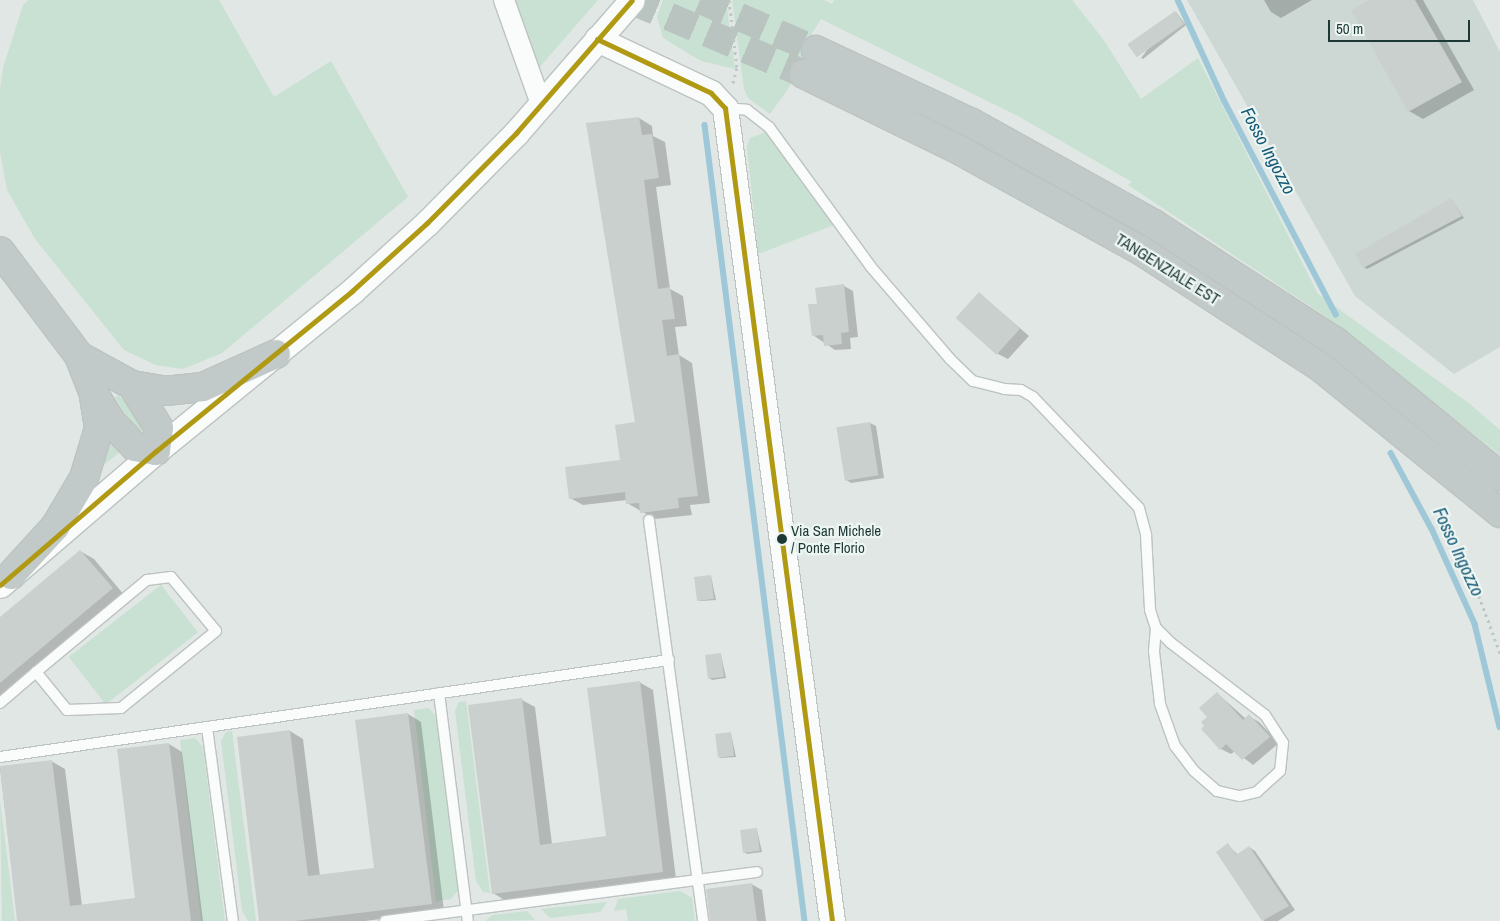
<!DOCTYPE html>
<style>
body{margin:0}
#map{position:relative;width:1500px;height:921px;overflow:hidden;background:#e0e7e4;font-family:"Archivo Narrow",sans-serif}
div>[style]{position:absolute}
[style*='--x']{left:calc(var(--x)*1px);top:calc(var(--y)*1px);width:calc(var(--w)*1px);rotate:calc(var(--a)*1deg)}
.built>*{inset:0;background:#cdd8d5}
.green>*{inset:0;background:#c8e1d2;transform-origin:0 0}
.shadow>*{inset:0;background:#0003}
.stream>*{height:5.5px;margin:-2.75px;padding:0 2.75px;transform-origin:2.75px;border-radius:2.75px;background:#9ec8d7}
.building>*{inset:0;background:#cad0ce;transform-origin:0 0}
.trunk-tunnel>*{height:28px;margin-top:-14px;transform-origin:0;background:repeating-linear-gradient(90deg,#b9c4c1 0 28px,transparent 0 42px)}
.path>*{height:3px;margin-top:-1.5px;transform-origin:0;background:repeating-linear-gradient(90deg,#bfc7c6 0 2.5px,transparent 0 6.5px)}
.roads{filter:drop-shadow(1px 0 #bdc3c1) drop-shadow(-1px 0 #bdc3c1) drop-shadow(0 1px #bdc3c1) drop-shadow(0 -1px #bdc3c1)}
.service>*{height:10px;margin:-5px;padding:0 5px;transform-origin:5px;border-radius:5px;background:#fafbfb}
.minor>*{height:20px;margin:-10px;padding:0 10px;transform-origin:10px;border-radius:10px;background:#fafbfb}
.tertiary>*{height:25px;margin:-12.5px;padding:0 12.5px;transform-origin:12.5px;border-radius:12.5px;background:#fafbfb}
.trunk>*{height:28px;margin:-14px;padding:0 14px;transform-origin:14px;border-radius:14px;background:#c2cac9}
.bus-1>*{height:5px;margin:-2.5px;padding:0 2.5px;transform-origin:2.5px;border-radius:2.5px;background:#b09913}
.dots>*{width:14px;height:14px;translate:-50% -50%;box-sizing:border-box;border:2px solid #edf6f3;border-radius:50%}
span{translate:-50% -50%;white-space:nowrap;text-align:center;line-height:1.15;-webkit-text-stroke:4.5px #edf6f3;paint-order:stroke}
.bus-label{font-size:15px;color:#1e3935}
.left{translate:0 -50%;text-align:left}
.street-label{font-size:16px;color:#1e3935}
.water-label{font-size:18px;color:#175a76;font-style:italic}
.scale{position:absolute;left:1328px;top:20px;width:142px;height:22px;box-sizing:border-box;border:2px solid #1e3935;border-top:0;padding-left:6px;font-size:15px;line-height:18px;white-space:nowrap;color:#1e3935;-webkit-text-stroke:4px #edf6f3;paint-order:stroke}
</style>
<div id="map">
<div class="built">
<i style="clip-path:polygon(1187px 0,1473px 0,1500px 52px,1500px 347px,1454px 374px,1355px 296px)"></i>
</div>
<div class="green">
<i style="clip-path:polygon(29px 0,219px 0,274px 97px,331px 61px,408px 197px,222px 353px,183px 369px,156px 365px,124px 350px,35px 239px,7px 190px,0 152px,0 89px,3px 68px,23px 5px)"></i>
<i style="clip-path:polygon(511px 0,598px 0,538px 69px)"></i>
<i style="clip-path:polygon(663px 0,726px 0,735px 69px,701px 61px,663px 38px,657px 17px)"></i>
<i style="clip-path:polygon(732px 0,824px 0,832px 4px,834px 0,1072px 0,1103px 39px,1141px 99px,1198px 58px,1318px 294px,1470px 404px,1500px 430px,1500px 455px,1322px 314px,1128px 185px,1132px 182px,1018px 116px,821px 19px,811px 35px,793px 82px,770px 114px,748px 98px,744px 89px)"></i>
<i style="clip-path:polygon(766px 132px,834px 225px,758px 254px,747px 147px,750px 138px)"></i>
<i style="clip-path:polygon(118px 395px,144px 419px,146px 431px,133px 428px,115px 397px)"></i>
<i style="clip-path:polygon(106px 429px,124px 449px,101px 467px)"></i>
<i style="left:161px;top:585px;width:60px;height:117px;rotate:52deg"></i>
<i style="clip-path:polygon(466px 701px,490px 893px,483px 892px,476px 881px,455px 711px,459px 702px)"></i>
<i style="clip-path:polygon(429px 708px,436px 717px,460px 888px,451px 899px,436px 901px,414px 710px)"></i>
<i style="clip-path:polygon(232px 731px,256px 921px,248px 921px,242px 911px,221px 741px,226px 732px)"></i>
<i style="clip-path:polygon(195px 738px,203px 747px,225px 921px,201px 921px,180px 740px)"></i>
<i style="clip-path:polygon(0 800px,15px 921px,2px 921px)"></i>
<i style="clip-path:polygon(680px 891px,692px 898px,695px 921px,628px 921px,626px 909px,614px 911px,618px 899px)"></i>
<i style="clip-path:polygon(607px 902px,600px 912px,550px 918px,541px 909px)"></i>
<i style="clip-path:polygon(527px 911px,535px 920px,486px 921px,492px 915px)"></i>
</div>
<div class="shadow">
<i style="clip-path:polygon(1264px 0,1312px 0,1281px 18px,1271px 12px)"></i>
<i style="clip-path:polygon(1372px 0,1423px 0,1474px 90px,1423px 119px,1409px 111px,1353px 11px)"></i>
<i style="clip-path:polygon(1176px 12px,1186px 25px,1143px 59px,1141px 58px)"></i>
<i style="clip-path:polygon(639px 118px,652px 126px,653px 136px,665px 142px,671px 185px,656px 187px,670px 289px,683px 296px,687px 326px,675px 327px,679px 355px,692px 363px,710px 503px,690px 505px,692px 515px,655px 519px,627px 503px,627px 500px,583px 505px,570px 498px,622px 461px,636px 423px)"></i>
<i style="clip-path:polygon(1451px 199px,1464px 218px,1367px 269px,1364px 267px,1356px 254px)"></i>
<i style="clip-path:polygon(844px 286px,853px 291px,858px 337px,850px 338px,851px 349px,835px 350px,813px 335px,818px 305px)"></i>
<i style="clip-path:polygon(980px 294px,1029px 336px,1008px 359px,998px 354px)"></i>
<i style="clip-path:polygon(870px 423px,876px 426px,884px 478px,851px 483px,845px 479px)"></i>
<i style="clip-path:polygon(80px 551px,94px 559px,125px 596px,0 702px,0 619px)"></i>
<i style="clip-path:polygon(711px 576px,716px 600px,701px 601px,698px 600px)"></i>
<i style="clip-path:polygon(721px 655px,726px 678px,712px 680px,709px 678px)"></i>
<i style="clip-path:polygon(639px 682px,653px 690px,676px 879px,506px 901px,493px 893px,522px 700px,535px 707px,552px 844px,607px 837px)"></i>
<i style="clip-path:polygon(1217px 693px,1246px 719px,1249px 716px,1259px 722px,1279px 743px,1253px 765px,1235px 751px,1231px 754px,1221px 749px,1209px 717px)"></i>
<i style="clip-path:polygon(408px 714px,421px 722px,444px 911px,365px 921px,261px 921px,290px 731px,303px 739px,320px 876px,375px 869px)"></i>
<i style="clip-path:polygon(731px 734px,736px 757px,721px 758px,718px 756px)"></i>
<i style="clip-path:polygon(169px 744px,182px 752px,203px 921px,18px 921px,0 768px,51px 761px,65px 769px,82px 906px,137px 899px)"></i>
<i style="clip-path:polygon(757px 830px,762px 852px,747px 854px,744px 852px)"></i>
<i style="clip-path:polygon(1228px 845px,1238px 855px,1249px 847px,1255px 851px,1295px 910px,1278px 921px,1264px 921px,1217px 852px)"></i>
<i style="clip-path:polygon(751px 884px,762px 890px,766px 921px,711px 921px)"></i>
</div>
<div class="stream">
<i style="--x:1178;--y:0;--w:110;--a:65.3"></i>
<i style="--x:1224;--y:100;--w:242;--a:62.4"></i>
<i style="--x:705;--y:125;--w:802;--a:82.84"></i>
<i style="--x:1391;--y:453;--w:86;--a:61.7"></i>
<i style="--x:1432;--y:529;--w:104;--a:65.6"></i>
<i style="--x:1475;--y:624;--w:106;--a:76.4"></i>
</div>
<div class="building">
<i style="clip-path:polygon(1369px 0,1415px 0,1462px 82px,1408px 112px,1351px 10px)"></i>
<i style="left:1175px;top:11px;width:16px;height:58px;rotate:55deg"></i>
<i style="clip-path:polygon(639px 117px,642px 135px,652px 134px,659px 178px,644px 180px,658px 289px,670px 287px,675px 319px,662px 320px,667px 356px,679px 354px,698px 496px,678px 498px,679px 508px,640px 513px,639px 503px,626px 504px,625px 492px,569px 499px,565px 467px,620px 460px,615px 425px,635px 422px,586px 123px)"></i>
<i style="clip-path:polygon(1451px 198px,1462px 216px,1363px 268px,1355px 254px)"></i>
<i style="clip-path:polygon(844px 284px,849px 332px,841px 333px,842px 344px,824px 346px,823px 335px,812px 336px,808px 304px,817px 304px,815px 288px)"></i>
<i style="left:979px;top:292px;width:55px;height:35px;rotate:42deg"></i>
<i style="left:870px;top:422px;width:54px;height:34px;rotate:81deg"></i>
<i style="clip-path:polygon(80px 550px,113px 588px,0 683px,0 617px)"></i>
<i style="left:711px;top:575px;width:24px;height:17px;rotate:83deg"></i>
<i style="left:721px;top:653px;width:24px;height:16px;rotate:83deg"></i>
<i style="clip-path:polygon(640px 681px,663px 872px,492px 894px,468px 705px,522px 698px,540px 845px,606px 836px,587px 688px)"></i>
<i style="clip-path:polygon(1217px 692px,1243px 720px,1249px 714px,1270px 737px,1242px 760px,1226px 744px,1220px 750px,1201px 729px,1204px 726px,1201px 722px,1207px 717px,1199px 708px)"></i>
<i style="clip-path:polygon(408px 713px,432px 904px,294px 921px,259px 921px,237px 737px,290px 730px,308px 876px,374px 868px,355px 720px)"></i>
<i style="left:731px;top:732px;width:24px;height:16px;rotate:83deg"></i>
<i style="clip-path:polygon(169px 743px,191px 921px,17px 921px,0 766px,52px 760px,70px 906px,135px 898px,117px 749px)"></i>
<i style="left:757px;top:828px;width:23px;height:17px;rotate:83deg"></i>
<i style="clip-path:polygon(1228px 843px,1236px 855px,1249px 846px,1289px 906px,1262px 921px,1216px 852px)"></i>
<i style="clip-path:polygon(752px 883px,757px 921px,710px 921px,706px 889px)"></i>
</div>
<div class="trunk-tunnel">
<i style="--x:630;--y:0;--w:189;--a:23"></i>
<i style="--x:700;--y:0;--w:126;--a:23.3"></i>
</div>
<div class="path">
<i style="--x:729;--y:0;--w:68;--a:83.3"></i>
<i style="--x:737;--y:68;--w:19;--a:106"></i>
<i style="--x:1463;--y:553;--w:107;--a:69.7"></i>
</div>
<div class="roads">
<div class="service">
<i style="--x:726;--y:108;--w:21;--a:5"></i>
<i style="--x:747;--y:110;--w:28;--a:38"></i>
<i style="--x:769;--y:127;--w:173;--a:53.9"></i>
<i style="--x:871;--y:267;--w:121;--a:49.3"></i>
<i style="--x:950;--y:359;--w:32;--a:44"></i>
<i style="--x:973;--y:381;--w:32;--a:14"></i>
<i style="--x:1004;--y:389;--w:17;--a:3"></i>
<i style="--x:1021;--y:390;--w:14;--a:30"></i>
<i style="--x:1033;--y:397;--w:153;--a:46.3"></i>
<i style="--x:1139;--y:508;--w:28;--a:75"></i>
<i style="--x:1146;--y:535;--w:75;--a:86.9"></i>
<i style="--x:1150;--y:610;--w:19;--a:72"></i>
<i style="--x:1156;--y:628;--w:21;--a:45"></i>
<i style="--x:1171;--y:643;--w:118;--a:37.5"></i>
<i style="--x:1265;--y:715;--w:33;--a:57"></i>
<i style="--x:1283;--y:743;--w:28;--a:96"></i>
<i style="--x:1280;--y:771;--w:31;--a:138"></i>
<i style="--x:1257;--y:792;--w:18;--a:167"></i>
<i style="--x:1239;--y:796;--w:23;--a:-167"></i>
<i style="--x:1217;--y:791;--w:30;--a:-139"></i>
<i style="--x:1194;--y:771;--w:31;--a:-127"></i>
<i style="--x:1175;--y:746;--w:45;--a:-109.7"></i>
<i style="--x:1160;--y:704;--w:53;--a:-96.5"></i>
<i style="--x:1154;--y:651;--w:23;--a:-85"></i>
<i style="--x:649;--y:520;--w:405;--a:82.3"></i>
<i style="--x:439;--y:693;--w:230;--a:82.8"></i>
<i style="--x:0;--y:703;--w:48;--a:-40.7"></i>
<i style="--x:36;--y:672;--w:144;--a:-39.7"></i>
<i style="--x:147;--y:580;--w:24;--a:-7"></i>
<i style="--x:171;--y:577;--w:70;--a:50.2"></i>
<i style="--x:216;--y:631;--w:122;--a:141"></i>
<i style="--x:121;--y:708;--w:54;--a:177.9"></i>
<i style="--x:67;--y:710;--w:49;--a:-129.2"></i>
<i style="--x:207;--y:727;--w:196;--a:82.4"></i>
<i style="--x:0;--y:757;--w:676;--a:-8.25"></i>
<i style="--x:385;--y:921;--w:375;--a:-7.5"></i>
</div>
<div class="minor">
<i style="--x:504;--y:0;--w:110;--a:70.4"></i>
</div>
<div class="tertiary">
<i style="--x:597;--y:39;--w:126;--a:25.3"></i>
<i style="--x:711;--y:93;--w:21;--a:47"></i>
<i style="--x:725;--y:108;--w:820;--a:82.5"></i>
<i style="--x:0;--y:585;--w:206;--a:-40.7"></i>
<i style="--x:156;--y:451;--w:253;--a:-39.2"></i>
<i style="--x:352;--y:291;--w:101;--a:-42.2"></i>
<i style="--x:427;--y:223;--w:127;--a:-45.3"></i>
<i style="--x:516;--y:133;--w:176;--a:-48.9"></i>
</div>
<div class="trunk">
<i style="--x:816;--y:50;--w:172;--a:25.1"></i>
<i style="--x:972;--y:123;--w:208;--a:29"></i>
<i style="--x:1154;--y:224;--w:217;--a:33"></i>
<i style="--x:1336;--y:342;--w:212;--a:39.3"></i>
<i style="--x:804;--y:74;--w:175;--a:26.1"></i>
<i style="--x:961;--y:151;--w:208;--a:29"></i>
<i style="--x:1143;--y:252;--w:211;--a:33"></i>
<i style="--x:1320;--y:367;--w:232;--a:39"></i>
<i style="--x:0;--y:251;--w:131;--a:53"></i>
<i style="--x:79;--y:356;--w:41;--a:68.5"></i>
<i style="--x:94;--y:394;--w:34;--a:58"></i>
<i style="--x:112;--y:423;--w:33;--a:46"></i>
<i style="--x:135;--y:447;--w:21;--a:11"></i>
<i style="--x:156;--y:451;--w:23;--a:-83"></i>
<i style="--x:159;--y:428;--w:51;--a:-122.1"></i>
<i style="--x:79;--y:356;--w:60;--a:28.7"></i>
<i style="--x:132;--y:385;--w:34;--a:10"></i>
<i style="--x:165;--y:391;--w:38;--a:-6"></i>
<i style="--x:203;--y:387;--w:80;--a:-24.3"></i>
<i style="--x:11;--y:575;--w:65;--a:-47.5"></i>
<i style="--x:55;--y:527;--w:57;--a:-59.4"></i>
<i style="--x:84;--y:478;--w:52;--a:-73.3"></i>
<i style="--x:99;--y:428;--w:30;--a:-99"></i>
</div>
</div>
<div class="bus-1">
<i style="--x:597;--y:39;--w:126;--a:25.3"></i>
<i style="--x:711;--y:93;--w:21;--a:47"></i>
<i style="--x:725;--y:108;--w:820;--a:82.5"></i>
<i style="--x:0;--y:585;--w:206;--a:-40.7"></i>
<i style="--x:156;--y:451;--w:253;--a:-39.2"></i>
<i style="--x:352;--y:291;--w:101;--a:-42.2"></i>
<i style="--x:427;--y:223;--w:127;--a:-45.3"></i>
<i style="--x:516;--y:133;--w:176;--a:-48.9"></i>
</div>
<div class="dots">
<i style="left:782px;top:539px;background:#1e3935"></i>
</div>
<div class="bus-label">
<span class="left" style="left:791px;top:539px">Via San Michele<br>/ Ponte Florio</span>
</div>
<div class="street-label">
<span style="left:1168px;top:269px;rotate:32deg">TANGENZIALE EST</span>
</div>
<div class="water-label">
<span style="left:1268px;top:151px;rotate:62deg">Fosso Ingozzo</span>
<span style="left:1458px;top:552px;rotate:65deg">Fosso Ingozzo</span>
</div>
<div class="scale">50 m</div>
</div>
